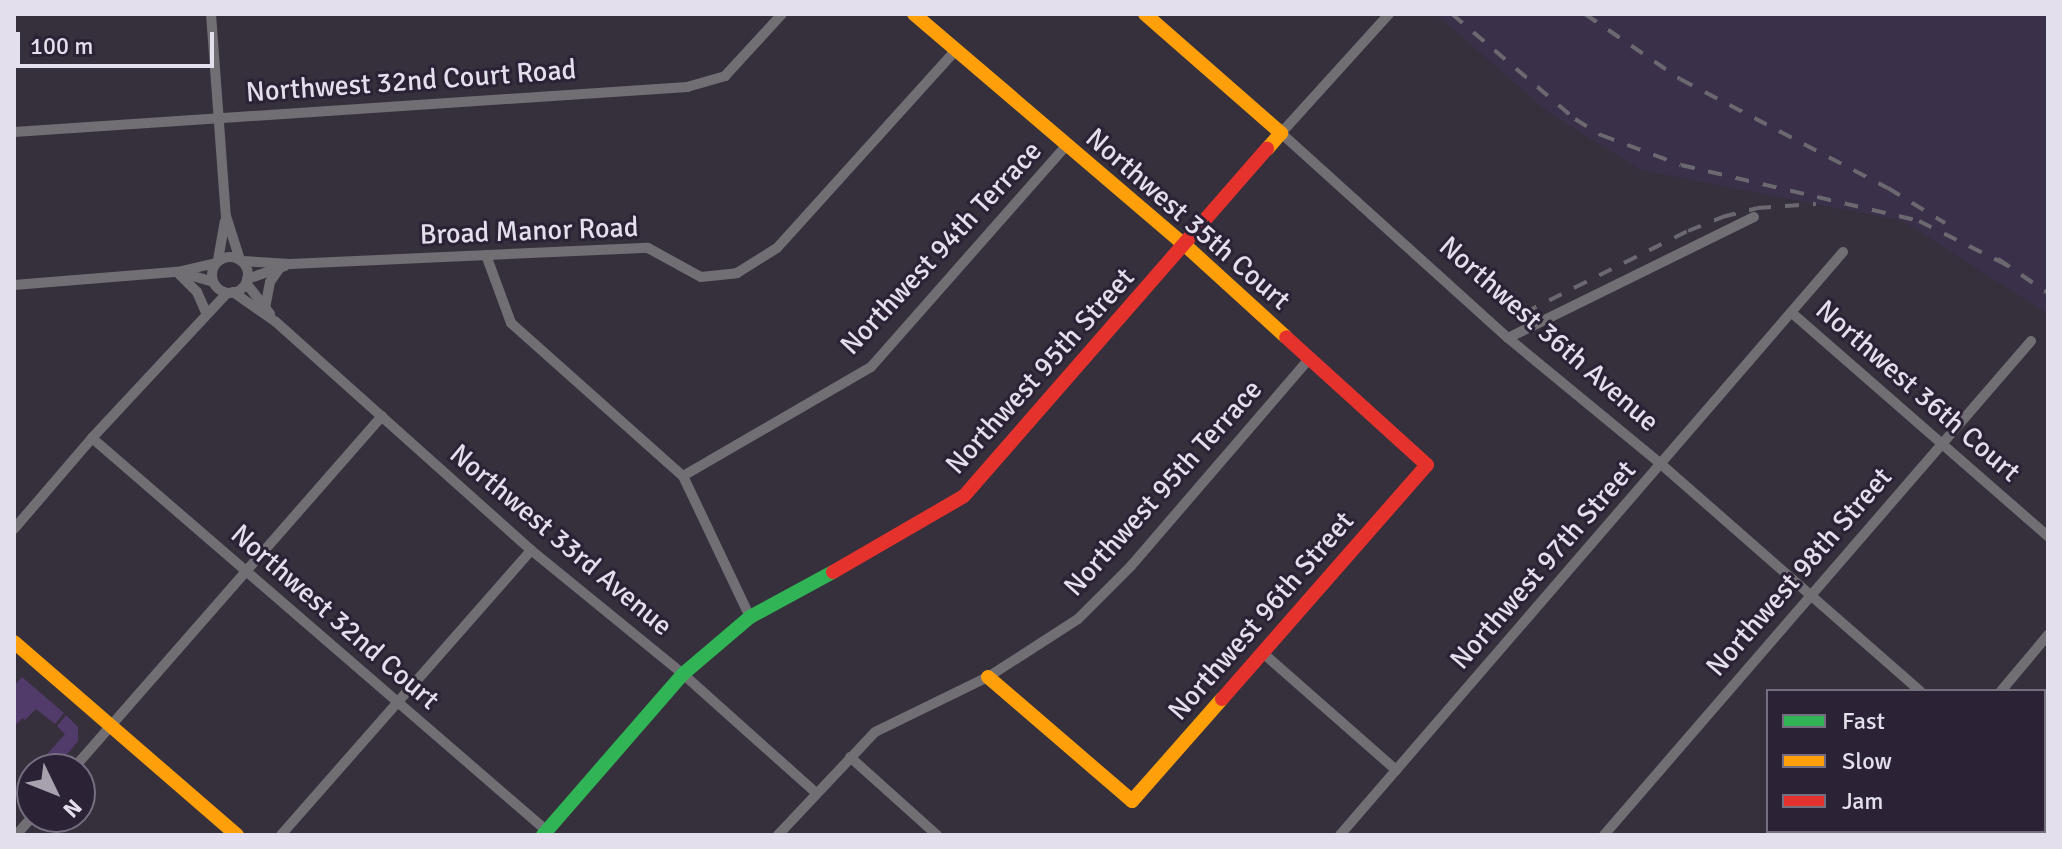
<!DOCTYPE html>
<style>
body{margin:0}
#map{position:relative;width:2062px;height:849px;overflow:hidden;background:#36303c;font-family:Signika,sans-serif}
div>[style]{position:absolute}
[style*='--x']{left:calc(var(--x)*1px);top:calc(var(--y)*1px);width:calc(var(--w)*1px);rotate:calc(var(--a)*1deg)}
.built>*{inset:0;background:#3b3049}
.green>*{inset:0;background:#513b6b}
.street>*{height:10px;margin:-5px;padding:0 5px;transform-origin:5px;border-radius:5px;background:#716f73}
.street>.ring{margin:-5px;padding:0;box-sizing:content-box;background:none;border:10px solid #716f73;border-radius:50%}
.fast>*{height:14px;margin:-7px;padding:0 7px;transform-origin:7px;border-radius:7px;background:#30b455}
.slow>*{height:14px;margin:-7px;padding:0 7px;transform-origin:7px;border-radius:7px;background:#ff9f0a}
.jam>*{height:14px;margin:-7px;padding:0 7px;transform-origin:7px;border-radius:7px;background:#e5322d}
.rail>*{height:4px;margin-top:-2px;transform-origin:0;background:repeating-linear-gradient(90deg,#6c6870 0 14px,transparent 0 28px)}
span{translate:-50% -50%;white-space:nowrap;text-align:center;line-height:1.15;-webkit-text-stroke:6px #2b2236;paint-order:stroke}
.street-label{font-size:28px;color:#e4dfec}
.frame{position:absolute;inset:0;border:16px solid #e4dfec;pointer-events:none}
.legend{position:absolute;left:1766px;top:689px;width:280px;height:144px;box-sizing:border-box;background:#2b2236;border:2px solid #756e7f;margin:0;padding:10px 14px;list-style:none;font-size:24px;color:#e4dfec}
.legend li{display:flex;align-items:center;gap:16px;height:40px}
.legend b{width:40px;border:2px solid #756e7f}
.north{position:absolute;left:16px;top:753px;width:80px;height:80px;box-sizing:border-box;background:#2b2236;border:2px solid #756e7f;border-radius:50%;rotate:133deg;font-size:22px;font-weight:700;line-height:32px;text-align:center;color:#e4dfec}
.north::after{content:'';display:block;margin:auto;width:28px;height:36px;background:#a7a2ae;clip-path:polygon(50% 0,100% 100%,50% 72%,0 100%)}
.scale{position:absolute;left:16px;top:32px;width:198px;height:36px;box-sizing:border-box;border:4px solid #e4dfec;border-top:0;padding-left:10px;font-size:24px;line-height:28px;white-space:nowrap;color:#e4dfec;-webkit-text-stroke:6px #2b2236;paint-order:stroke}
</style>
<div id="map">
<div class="built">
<i style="clip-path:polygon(1436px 14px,2048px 14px,2048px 314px,1903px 221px,1641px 170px,1548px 112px)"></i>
</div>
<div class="green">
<i style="clip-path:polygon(22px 677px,64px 713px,55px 724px,36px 709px,25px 720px,22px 718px,17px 724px,14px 721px,14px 686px)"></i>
<i style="clip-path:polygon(66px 715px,78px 727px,78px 741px,55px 769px,42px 769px,45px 765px,41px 761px,65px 734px,57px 726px)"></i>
</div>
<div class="street">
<i style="--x:211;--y:14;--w:203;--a:85.8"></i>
<i style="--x:226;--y:216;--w:46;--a:72.3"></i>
<i style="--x:1389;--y:14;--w:161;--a:132.2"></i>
<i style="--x:1281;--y:133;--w:306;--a:42.1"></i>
<i style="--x:1508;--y:338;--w:200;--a:39.5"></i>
<i style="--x:1662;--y:465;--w:343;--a:41.2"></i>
<i style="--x:14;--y:132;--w:675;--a:-3.83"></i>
<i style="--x:687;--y:87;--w:40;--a:-16"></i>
<i style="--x:725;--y:76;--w:84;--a:-47.4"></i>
<i style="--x:486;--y:255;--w:72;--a:69.8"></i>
<i style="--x:511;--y:323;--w:230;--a:41.7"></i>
<i style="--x:683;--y:476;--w:156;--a:64.6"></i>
<i class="ring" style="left:212px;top:257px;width:26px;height:26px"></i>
<i style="--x:218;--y:260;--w:39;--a:-80"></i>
<i style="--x:242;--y:261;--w:48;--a:3.6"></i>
<i style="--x:290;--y:264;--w:358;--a:-2.6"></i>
<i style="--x:648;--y:248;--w:60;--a:28.7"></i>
<i style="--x:701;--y:277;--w:36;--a:-6"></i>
<i style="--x:737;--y:273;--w:47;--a:-32"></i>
<i style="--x:777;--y:248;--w:266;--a:-47.9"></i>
<i style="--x:177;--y:272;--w:28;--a:45"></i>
<i style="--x:197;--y:292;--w:22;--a:66"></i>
<i style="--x:179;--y:272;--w:35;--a:16"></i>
<i style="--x:247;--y:279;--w:40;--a:-18.9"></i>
<i style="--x:246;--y:283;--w:39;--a:52"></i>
<i style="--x:14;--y:285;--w:164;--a:-4.6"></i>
<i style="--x:177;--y:272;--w:40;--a:-13"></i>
<i style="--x:233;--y:292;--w:52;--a:34.9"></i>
<i style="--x:276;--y:322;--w:342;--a:41.8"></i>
<i style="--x:531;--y:550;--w:196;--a:39.2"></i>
<i style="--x:683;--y:674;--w:178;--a:41.8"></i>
<i style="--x:265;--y:308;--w:26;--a:-79"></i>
<i style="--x:270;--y:282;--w:16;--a:-55"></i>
<i style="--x:1792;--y:313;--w:340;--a:41.1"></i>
<i style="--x:1508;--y:338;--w:274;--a:-26.2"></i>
<i style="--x:92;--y:438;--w:601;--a:40.82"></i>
<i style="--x:683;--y:476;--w:217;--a:-30.1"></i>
<i style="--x:871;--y:367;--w:295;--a:-48.6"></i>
<i style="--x:14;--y:529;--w:120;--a:-49.4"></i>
<i style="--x:92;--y:438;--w:198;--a:-47"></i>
<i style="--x:1264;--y:654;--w:176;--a:41.3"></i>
<i style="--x:2001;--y:691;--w:73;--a:-50"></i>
<i style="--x:850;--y:757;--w:117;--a:41.9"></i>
<i style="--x:73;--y:769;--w:469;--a:-48.8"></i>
<i style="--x:2044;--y:799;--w:5;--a:37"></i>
<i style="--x:16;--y:835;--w:24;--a:-48"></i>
<i style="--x:281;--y:835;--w:379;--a:-48.7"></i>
<i style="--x:778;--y:835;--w:141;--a:-46.7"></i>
<i style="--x:875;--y:732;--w:126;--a:-26"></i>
<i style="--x:988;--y:677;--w:107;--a:-32.8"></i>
<i style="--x:1078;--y:619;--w:75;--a:-45"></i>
<i style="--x:1131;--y:566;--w:273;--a:-49.3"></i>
<i style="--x:1340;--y:835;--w:770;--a:-49.21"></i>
<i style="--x:1604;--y:835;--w:653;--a:-49.16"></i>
<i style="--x:1876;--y:835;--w:6;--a:-45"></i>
</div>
<div class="fast">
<i style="--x:543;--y:835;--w:213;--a:-49"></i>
<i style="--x:683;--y:674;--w:88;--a:-40.4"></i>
<i style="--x:750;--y:617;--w:94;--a:-28.5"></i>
</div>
<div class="slow">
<i style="--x:914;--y:14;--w:358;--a:40.5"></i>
<i style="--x:1186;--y:246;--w:135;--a:42.3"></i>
<i style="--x:1145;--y:14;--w:181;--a:41.2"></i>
<i style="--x:1281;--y:133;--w:21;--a:131"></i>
<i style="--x:14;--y:642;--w:295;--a:40.9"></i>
<i style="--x:988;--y:677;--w:190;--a:40.7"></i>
<i style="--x:1132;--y:801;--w:136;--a:-48.6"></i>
</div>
<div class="jam">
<i style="--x:833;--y:572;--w:151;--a:-30.1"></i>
<i style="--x:964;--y:496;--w:461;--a:-48.9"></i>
<i style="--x:1222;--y:699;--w:311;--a:-48.8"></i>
<i style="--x:1427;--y:465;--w:190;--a:-137.8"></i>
</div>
<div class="rail">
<i style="--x:1452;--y:14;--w:162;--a:40.5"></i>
<i style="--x:1575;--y:119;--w:31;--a:32"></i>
<i style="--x:1601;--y:135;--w:85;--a:20.6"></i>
<i style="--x:1681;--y:165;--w:244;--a:13.2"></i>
<i style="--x:1919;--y:221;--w:98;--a:26.6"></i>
<i style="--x:1585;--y:14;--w:115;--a:34.4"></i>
<i style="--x:1680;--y:79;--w:235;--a:27.7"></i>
<i style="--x:1888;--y:188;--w:67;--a:31.6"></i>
<i style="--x:1998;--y:259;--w:60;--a:34.2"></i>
<i style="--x:1524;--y:313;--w:183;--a:-26.6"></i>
<i style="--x:1688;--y:231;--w:37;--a:-22"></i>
<i style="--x:1722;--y:217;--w:36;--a:-14"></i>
<i style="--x:1757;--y:208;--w:59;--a:-3.9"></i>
</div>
<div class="street-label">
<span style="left:411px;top:81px;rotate:-4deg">Northwest 32nd Court Road</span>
<span style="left:1188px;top:219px;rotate:41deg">Northwest 35th Court</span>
<span style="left:529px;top:231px;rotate:-2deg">Broad Manor Road</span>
<span style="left:941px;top:248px;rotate:-47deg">Northwest 94th Terrace</span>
<span style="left:1549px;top:334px;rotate:41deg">Northwest 36th Avenue</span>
<span style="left:1040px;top:371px;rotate:-48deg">Northwest 95th Street</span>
<span style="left:1918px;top:391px;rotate:41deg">Northwest 36th Court</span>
<span style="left:1163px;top:488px;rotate:-48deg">Northwest 95th Terrace</span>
<span style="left:561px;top:540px;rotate:40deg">Northwest 33rd Avenue</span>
<span style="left:1543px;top:565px;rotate:-49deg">Northwest 97th Street</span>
<span style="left:1799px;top:572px;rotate:-49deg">Northwest 98th Street</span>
<span style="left:1261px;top:616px;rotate:-49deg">Northwest 96th Street</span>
<span style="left:335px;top:617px;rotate:41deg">Northwest 32nd Court</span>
</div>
<div class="frame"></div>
<ul class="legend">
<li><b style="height:10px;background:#30b455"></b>Fast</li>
<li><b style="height:10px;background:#ff9f0a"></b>Slow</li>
<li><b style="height:10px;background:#e5322d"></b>Jam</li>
</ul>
<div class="north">N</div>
<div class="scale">100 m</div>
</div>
